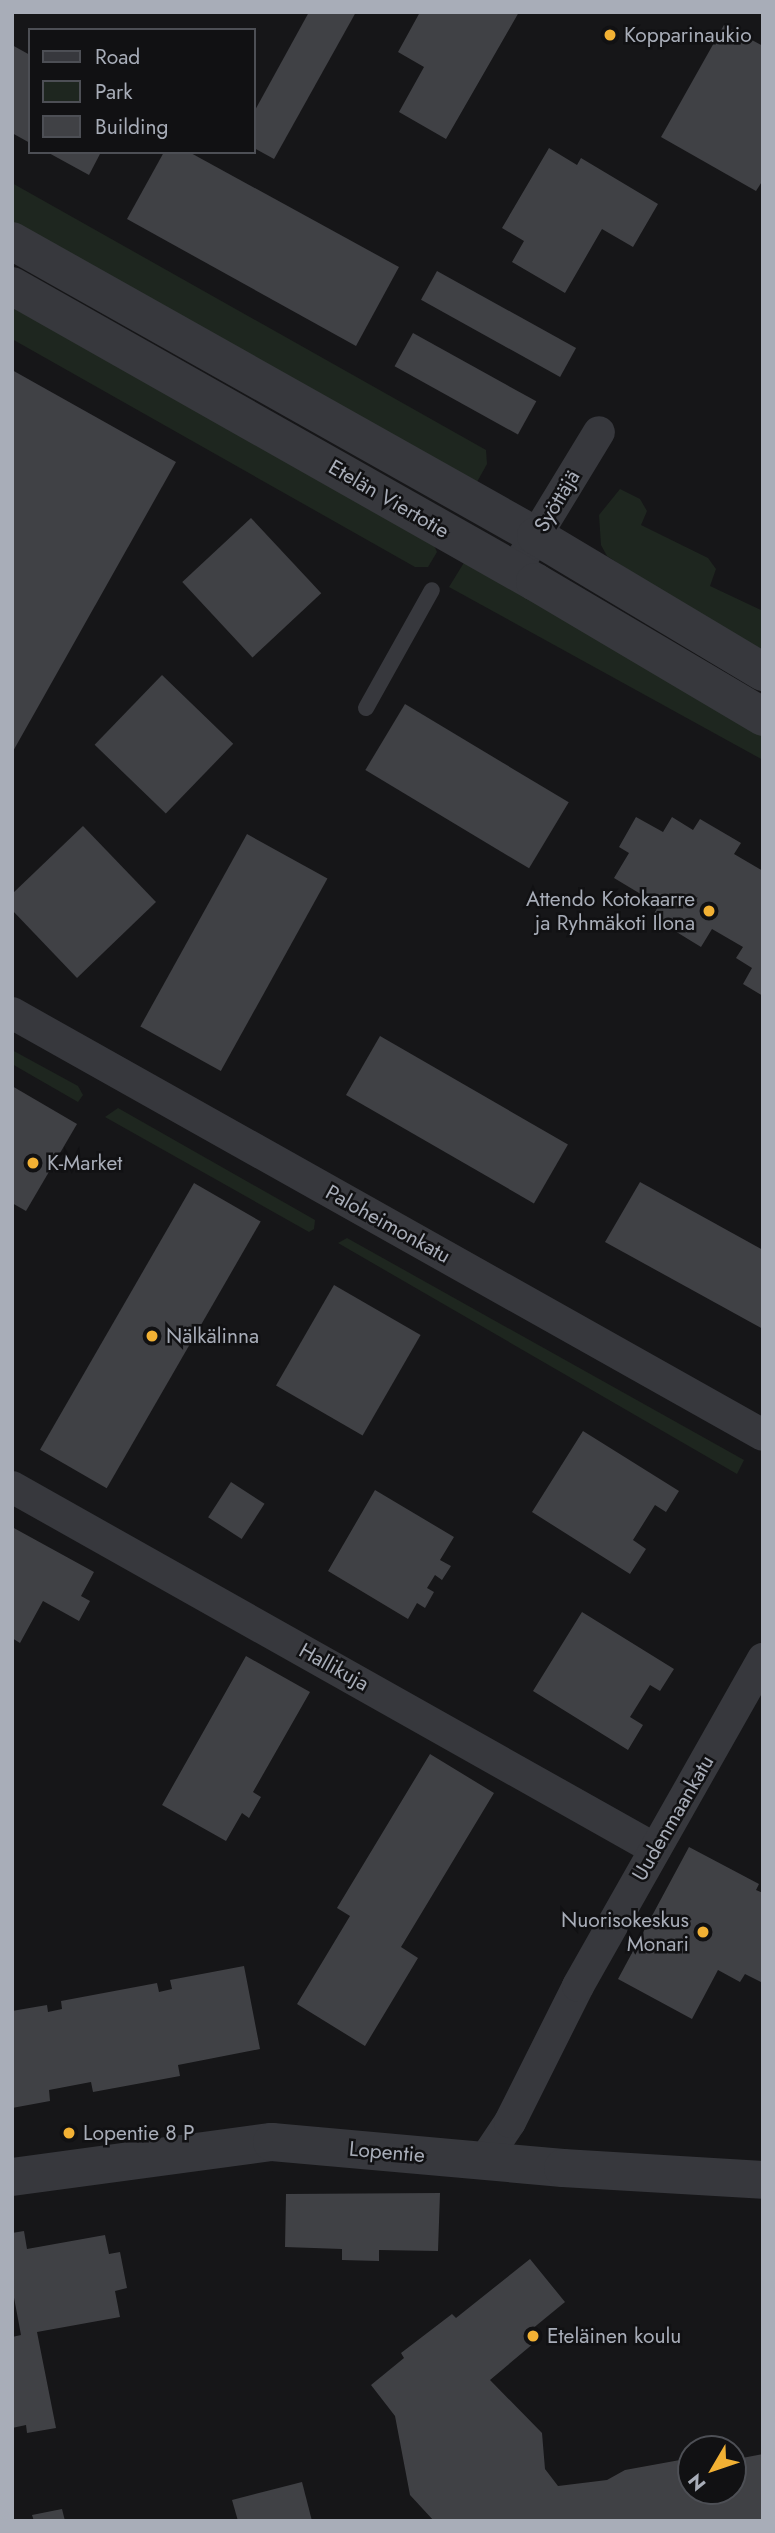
<!DOCTYPE html>
<meta charset="utf-8">
<style>
body{margin:0}
#map{position:relative;width:775px;height:2533px;overflow:hidden;background:#161618;font-family:Jost,sans-serif}
div>[style]{position:absolute}
[style*='--x']{left:calc(var(--x)*1px);top:calc(var(--y)*1px);width:calc(var(--w)*1px);rotate:calc(var(--a)*1deg)}
.green>*{inset:0;background:#1e261f}
.building>*{inset:0;background:#404145;transform-origin:0 0}
.service>*{height:16px;margin:-8px;padding:0 8px;transform-origin:8px;border-radius:8px;background:#37383d}
.minor>*{height:32px;margin:-16px;padding:0 16px;transform-origin:16px;border-radius:16px;background:#37383d}
.tertiary>*{height:38px;margin:-19px;padding:0 19px;transform-origin:19px;border-radius:19px;background:#37383d}
.dots>*{width:19px;height:19px;translate:-50% -50%;box-sizing:border-box;border:4px solid #111113;border-radius:50%}
span{translate:-50% -50%;white-space:nowrap;text-align:center;line-height:1.15;-webkit-text-stroke:5px #111113;paint-order:stroke}
.poi-label{font-size:21px;color:#a8adb8}
.left{translate:0 -50%;text-align:left}
.right{translate:-100% -50%;text-align:right}
.street-label{font-size:21px;color:#a8adb8}
.frame{position:absolute;inset:0;border:14px solid #a8adb8;pointer-events:none}
.legend{position:absolute;left:28px;top:28px;width:228px;height:126px;box-sizing:border-box;background:#111113;border:2px solid #4d4f55;margin:0;padding:9px 12px;list-style:none;font-size:21px;color:#a8adb8}
.legend li{display:flex;align-items:center;gap:14px;height:35px}
.legend b{width:35px;border:2px solid #4d4f55}
.north{position:absolute;left:677px;top:2435px;width:70px;height:70px;box-sizing:border-box;background:#111113;border:2px solid #4d4f55;border-radius:50%;rotate:231deg;font-size:19px;font-weight:700;line-height:28px;text-align:center;color:#a8adb8}
.north::after{content:'';display:block;margin:auto;width:24px;height:32px;background:#f2b134;clip-path:polygon(50% 0,100% 100%,50% 72%,0 100%)}
</style>
<div id="map">
<div class="green">
<i style="clip-path:polygon(12px 183px,486px 450px,487px 464px,477px 482px,12px 222px)"></i>
<i style="clip-path:polygon(12px 306px,433px 543px,437px 552px,428px 567px,415px 567px,12px 339px)"></i>
<i style="clip-path:polygon(620px 489px,640px 499px,647px 511px,641px 525px,708px 558px,716px 569px,710px 586px,763px 611px,763px 657px,607px 556px,601px 545px,599px 515px)"></i>
<i style="clip-path:polygon(465px 561px,763px 732px,763px 760px,449px 587px)"></i>
<i style="clip-path:polygon(12px 1050px,78px 1086px,83px 1095px,78px 1102px,12px 1064px)"></i>
<i style="clip-path:polygon(118px 1108px,315px 1220px,314px 1229px,309px 1232px,105px 1117px)"></i>
<i style="clip-path:polygon(347px 1238px,744px 1460px,737px 1474px,338px 1243px)"></i>
</div>
<div class="building">
<i style="clip-path:polygon(309px 12px,356px 12px,274px 159px,254px 148px,254px 112px)"></i>
<i style="clip-path:polygon(420px 12px,519px 12px,446px 139px,399px 112px,424px 67px,398px 52px)"></i>
<i style="clip-path:polygon(724px 25px,763px 46px,763px 180px,756px 191px,661px 137px)"></i>
<i style="clip-path:polygon(12px 45px,30px 55px,30px 143px,12px 133px)"></i>
<i style="clip-path:polygon(549px 148px,577px 165px,581px 158px,658px 204px,633px 247px,602px 229px,565px 293px,512px 262px,524px 241px,502px 228px)"></i>
<i style="clip-path:polygon(47px 152px,101px 152px,89px 175px)"></i>
<i style="clip-path:polygon(164px 152px,189px 152px,399px 267px,356px 346px,127px 219px)"></i>
<i style="left:437px;top:271px;width:159px;height:33px;rotate:29deg"></i>
<i style="left:413px;top:333px;width:141px;height:38px;rotate:29deg"></i>
<i style="clip-path:polygon(12px 370px,176px 462px,12px 753px)"></i>
<i style="left:251px;top:518px;width:103px;height:94px;rotate:47deg"></i>
<i style="left:162px;top:675px;width:99px;height:97px;rotate:44deg"></i>
<i style="left:405px;top:704px;width:191px;height:77px;rotate:31deg"></i>
<i style="clip-path:polygon(636px 817px,663px 832px,672px 817px,693px 830px,700px 819px,741px 843px,734px 854px,763px 871px,763px 996px,743px 984px,752px 968px,736px 958px,743px 947px,712px 929px,701px 947px,652px 917px,659px 905px,614px 878px,629px 853px,619px 847px)"></i>
<i style="clip-path:polygon(83px 826px,156px 902px,77px 978px,12px 910px,12px 894px)"></i>
<i style="left:247px;top:834px;width:92px;height:220px;rotate:29deg"></i>
<i style="left:380px;top:1036px;width:217px;height:68px;rotate:30deg"></i>
<i style="clip-path:polygon(12px 1086px,77px 1124px,26px 1211px,12px 1203px)"></i>
<i style="clip-path:polygon(640px 1182px,763px 1250px,763px 1329px,605px 1242px)"></i>
<i style="left:194px;top:1183px;width:77px;height:308px;rotate:30deg"></i>
<i style="left:334px;top:1285px;width:100px;height:116px;rotate:30deg"></i>
<i style="clip-path:polygon(583px 1431px,679px 1491px,666px 1512px,655px 1505px,633px 1540px,646px 1549px,630px 1574px,532px 1512px)"></i>
<i style="left:231px;top:1482px;width:40px;height:42px;rotate:33deg"></i>
<i style="clip-path:polygon(375px 1490px,454px 1537px,440px 1560px,451px 1566px,442px 1580px,435px 1575px,427px 1588px,434px 1592px,425px 1608px,417px 1603px,408px 1619px,328px 1571px)"></i>
<i style="clip-path:polygon(12px 1527px,94px 1572px,81px 1596px,90px 1601px,79px 1621px,43px 1601px,20px 1643px,12px 1638px)"></i>
<i style="clip-path:polygon(582px 1612px,674px 1669px,660px 1691px,650px 1685px,630px 1717px,643px 1725px,628px 1750px,533px 1691px)"></i>
<i style="clip-path:polygon(246px 1656px,310px 1692px,253px 1792px,261px 1797px,249px 1818px,242px 1813px,226px 1841px,162px 1805px)"></i>
<i style="clip-path:polygon(430px 1754px,494px 1793px,401px 1947px,418px 1958px,365px 2046px,297px 2004px,350px 1916px,337px 1908px)"></i>
<i style="clip-path:polygon(689px 1847px,759px 1884px,756px 1890px,763px 1893px,763px 1983px,745px 1974px,740px 1982px,718px 1970px,692px 2019px,618px 1979px)"></i>
<i style="clip-path:polygon(244px 1966px,260px 2049px,178px 2065px,180px 2076px,93px 2092px,91px 2082px,49px 2090px,50px 2101px,12px 2108px,12px 2011px,47px 2005px,48px 2012px,62px 2009px,61px 2001px,157px 1983px,159px 1992px,172px 1989px,170px 1980px)"></i>
<i style="clip-path:polygon(440px 2193px,438px 2251px,379px 2250px,379px 2261px,342px 2260px,342px 2249px,285px 2247px,286px 2194px)"></i>
<i style="clip-path:polygon(24px 2231px,27px 2249px,105px 2235px,109px 2254px,120px 2252px,127px 2288px,115px 2291px,120px 2317px,37px 2332px,56px 2428px,27px 2433px,26px 2425px,12px 2428px,12px 2337px,21px 2335px,12px 2287px,12px 2233px)"></i>
<i style="clip-path:polygon(530px 2259px,565px 2302px,526px 2334px,534px 2343px,490px 2380px,542px 2433px,545px 2469px,558px 2486px,607px 2480px,625px 2470px,691px 2458px,691px 2491px,733px 2491px,733px 2451px,737px 2459px,763px 2454px,763px 2521px,434px 2521px,410px 2495px,395px 2416px,371px 2385px,404px 2358px,401px 2353px,452px 2314px,456px 2318px)"></i>
<i style="clip-path:polygon(302px 2482px,312px 2521px,238px 2521px,232px 2500px)"></i>
<i style="clip-path:polygon(62px 2509px,65px 2521px,34px 2521px,32px 2515px)"></i>
</div>
<div class="service">
<i style="--x:366;--y:708;--w:135;--a:-60.8"></i>
</div>
<div class="minor">
<i style="--x:523;--y:557;--w:146;--a:-58.7"></i>
<i style="--x:12;--y:1013;--w:861;--a:29.33"></i>
<i style="--x:12;--y:1487;--w:738;--a:29.38"></i>
<i style="--x:484;--y:2161;--w:47;--a:-56.3"></i>
<i style="--x:510;--y:2122;--w:152;--a:-63.4"></i>
<i style="--x:578;--y:1986;--w:376;--a:-60.5"></i>
</div>
<div class="tertiary">
<i style="--x:12;--y:241;--w:601;--a:29.38"></i>
<i style="--x:536;--y:536;--w:265;--a:30.9"></i>
<i style="--x:12;--y:286;--w:601;--a:29.51"></i>
<i style="--x:535;--y:582;--w:265;--a:30.6"></i>
<i style="--x:12;--y:2177;--w:262;--a:-7.7"></i>
<i style="--x:272;--y:2142;--w:292;--a:5.1"></i>
<i style="--x:563;--y:2168;--w:200;--a:3.4"></i>
</div>
<div class="dots">
<i style="left:610px;top:35px;background:#f2b134"></i>
<i style="left:709px;top:911px;background:#f2b134"></i>
<i style="left:33px;top:1163px;background:#f2b134"></i>
<i style="left:152px;top:1336px;background:#f2b134"></i>
<i style="left:703px;top:1932px;background:#f2b134"></i>
<i style="left:69px;top:2133px;background:#f2b134"></i>
<i style="left:533px;top:2336px;background:#f2b134"></i>
</div>
<div class="poi-label">
<span class="left" style="left:624px;top:35px">Kopparinaukio</span>
<span class="right" style="left:695px;top:911px">Attendo Kotokaarre<br>ja Ryhmäkoti Ilona</span>
<span class="left" style="left:47px;top:1163px">K-Market</span>
<span class="left" style="left:166px;top:1336px">Nälkälinna</span>
<span class="right" style="left:689px;top:1932px">Nuorisokeskus<br>Monari</span>
<span class="left" style="left:83px;top:2133px">Lopentie 8 P</span>
<span class="left" style="left:547px;top:2336px">Eteläinen koulu</span>
</div>
<div class="street-label">
<span style="left:389px;top:499px;rotate:30deg">Etelän Viertotie</span>
<span style="left:557px;top:501px;rotate:-59deg">Syöttäjä</span>
<span style="left:388px;top:1224px;rotate:29deg">Paloheimonkatu</span>
<span style="left:334px;top:1667px;rotate:29deg">Hallikuja</span>
<span style="left:673px;top:1818px;rotate:-60deg">Uudenmaankatu</span>
<span style="left:387px;top:2152px;rotate:5deg">Lopentie</span>
</div>
<div class="frame"></div>
<ul class="legend">
<li><b style="height:9px;background:#37383d"></b>Road</li>
<li><b style="height:19px;background:#1e261f"></b>Park</li>
<li><b style="height:19px;background:#404145"></b>Building</li>
</ul>
<div class="north">N</div>
</div>
